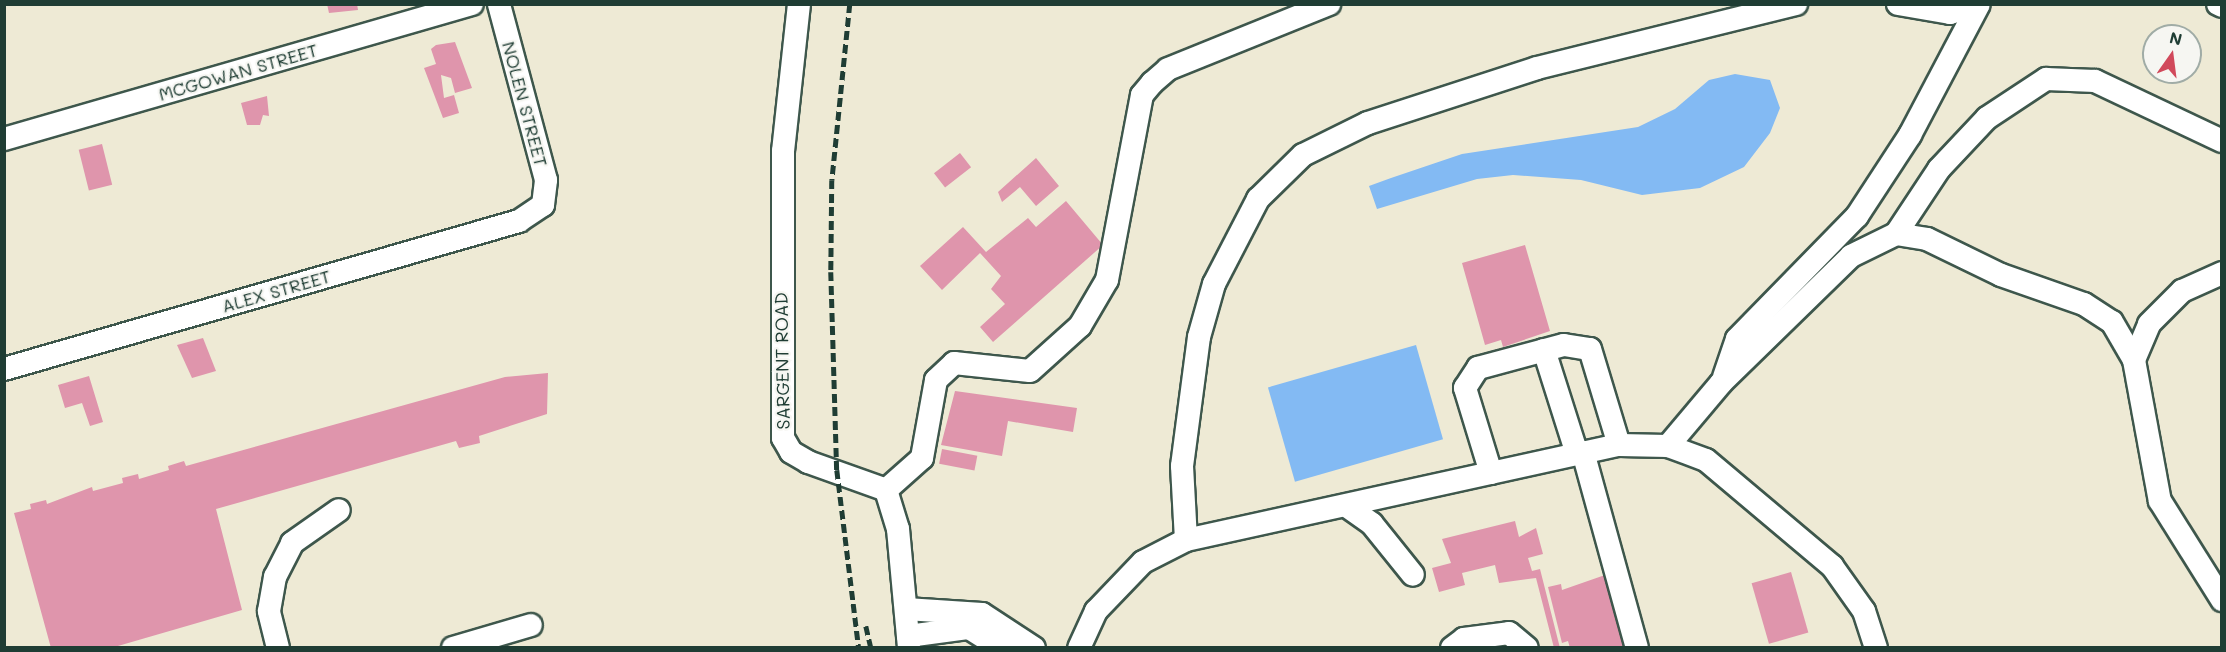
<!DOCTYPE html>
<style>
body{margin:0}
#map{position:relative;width:2226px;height:652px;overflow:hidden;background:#eeead5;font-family:Mali,sans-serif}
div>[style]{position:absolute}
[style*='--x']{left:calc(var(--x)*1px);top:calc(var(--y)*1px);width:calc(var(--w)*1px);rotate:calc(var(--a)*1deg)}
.water>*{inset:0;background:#83baf3;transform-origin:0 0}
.building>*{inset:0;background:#df95ac;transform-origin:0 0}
.roads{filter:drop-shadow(2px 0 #3e574c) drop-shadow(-2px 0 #3e574c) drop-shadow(0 2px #3e574c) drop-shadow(0 -2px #3e574c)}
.minor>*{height:22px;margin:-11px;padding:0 11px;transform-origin:11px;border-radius:11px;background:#fff}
.rail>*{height:4.5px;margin-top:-2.25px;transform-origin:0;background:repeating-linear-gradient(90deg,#1f3d34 0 9px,transparent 0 13.5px)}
span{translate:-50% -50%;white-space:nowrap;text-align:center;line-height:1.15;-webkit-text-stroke:4.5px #f6f6f2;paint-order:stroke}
.street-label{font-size:18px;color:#1f3d34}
.frame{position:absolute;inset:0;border:6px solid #1f3d34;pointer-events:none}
.north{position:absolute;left:2142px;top:24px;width:60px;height:60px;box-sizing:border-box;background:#f6f6f2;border:2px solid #a0aca6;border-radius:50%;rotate:14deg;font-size:16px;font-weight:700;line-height:24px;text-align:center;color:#1f3d34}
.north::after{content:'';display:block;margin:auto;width:21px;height:27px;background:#d1495b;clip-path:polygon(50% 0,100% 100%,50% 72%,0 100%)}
</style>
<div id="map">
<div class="water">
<i style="clip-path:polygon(1735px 74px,1770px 80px,1780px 108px,1770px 133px,1744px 167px,1700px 188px,1642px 195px,1581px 180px,1513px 175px,1477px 179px,1377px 209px,1369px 186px,1391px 178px,1462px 154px,1638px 127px,1675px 109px,1709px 80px)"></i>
<i style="left:1416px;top:345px;width:98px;height:154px;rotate:74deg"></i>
</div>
<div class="building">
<i style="clip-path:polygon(327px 4px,357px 4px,358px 10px,329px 13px)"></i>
<i style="clip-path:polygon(455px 42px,472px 88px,455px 93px,451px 78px,441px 75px,444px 98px,454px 95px,459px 113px,443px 118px,424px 68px,436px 64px,431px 49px,436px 45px)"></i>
<i style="clip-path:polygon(267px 96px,269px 116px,263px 115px,260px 125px,247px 125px,241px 103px)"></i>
<i style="left:102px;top:144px;width:42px;height:24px;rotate:76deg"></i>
<i style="left:960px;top:153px;width:18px;height:33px;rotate:52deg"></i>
<i style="clip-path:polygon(1036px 158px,1059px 186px,1036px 206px,1020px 187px,1002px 202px,998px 192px)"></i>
<i style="clip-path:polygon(1066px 201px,1103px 245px,993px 342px,980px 327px,1005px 304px,991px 289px,1001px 276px,980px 253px,942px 290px,920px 266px,963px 227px,986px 252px,1028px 218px,1036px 227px)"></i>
<i style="clip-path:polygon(1525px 245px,1550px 331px,1503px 347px,1501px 340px,1485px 345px,1462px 263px)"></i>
<i style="clip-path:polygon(203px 338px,216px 371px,192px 378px,177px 345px)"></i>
<i style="clip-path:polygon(548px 373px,547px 414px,479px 436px,480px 443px,459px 448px,456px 441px,216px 509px,242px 610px,111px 648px,51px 648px,14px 513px,31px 509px,30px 504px,46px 500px,47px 504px,92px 487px,93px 491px,123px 483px,122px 478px,138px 474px,139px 479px,169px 470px,168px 466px,184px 461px,186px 466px,505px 377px)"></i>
<i style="clip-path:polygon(89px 376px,103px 422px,90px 426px,82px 403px,65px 408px,58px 385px)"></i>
<i style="clip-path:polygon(955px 391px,1077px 408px,1073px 432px,1008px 421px,1002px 456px,941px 445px)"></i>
<i style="left:942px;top:449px;width:36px;height:15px;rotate:11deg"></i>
<i style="clip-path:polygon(1515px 521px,1519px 537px,1536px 528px,1543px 554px,1528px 558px,1532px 571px,1540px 569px,1560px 648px,1554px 648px,1536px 578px,1499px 583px,1495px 565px,1462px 573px,1465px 585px,1439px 592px,1432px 568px,1451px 563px,1442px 539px)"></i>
<i style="left:1791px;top:572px;width:63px;height:41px;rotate:74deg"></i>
<i style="clip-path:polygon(1605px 575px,1628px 648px,1570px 648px,1568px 641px,1562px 643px,1548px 587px,1561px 584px,1562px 590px)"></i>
</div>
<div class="roads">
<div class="minor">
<i style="--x:799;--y:4;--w:148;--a:96.2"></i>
<i style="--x:783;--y:151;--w:287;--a:90"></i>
<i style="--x:783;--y:438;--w:16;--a:60"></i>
<i style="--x:791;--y:452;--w:20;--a:30"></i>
<i style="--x:808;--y:462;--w:83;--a:19.7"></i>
<i style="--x:886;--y:490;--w:41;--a:72.9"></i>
<i style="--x:898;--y:529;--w:120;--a:84.7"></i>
<i style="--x:1898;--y:4;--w:53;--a:9.8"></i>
<i style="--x:1950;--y:13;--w:30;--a:-17"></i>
<i style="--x:2218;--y:4;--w:4;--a:27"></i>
<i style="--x:4;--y:139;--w:487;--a:-16.1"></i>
<i style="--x:1896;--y:234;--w:78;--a:-56.5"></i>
<i style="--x:1939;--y:169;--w:70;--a:-46.7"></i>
<i style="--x:1987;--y:118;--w:71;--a:-33.5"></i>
<i style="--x:2046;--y:79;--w:49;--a:2.3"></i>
<i style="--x:2095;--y:81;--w:140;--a:25.3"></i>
<i style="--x:1544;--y:350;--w:109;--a:72.4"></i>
<i style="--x:2134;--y:360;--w:39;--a:-67"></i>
<i style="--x:2149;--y:324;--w:47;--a:-45"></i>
<i style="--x:2182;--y:291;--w:44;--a:-24.2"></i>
<i style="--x:4;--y:369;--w:536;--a:-16.03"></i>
<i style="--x:519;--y:221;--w:29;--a:-34"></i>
<i style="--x:543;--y:205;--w:25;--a:-83"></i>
<i style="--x:546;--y:180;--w:182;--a:-105"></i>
<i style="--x:1724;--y:377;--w:40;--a:-71.1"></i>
<i style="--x:1737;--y:339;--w:172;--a:-45.7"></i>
<i style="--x:1857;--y:216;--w:97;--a:-56.8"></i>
<i style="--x:1910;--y:135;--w:146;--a:-62.2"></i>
<i style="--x:1668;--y:446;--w:82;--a:-49.9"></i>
<i style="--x:1721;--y:383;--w:182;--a:-44.3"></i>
<i style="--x:1851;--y:256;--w:50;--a:-26.1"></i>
<i style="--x:1896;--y:234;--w:31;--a:9"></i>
<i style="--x:1927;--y:239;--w:82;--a:25.9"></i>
<i style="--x:2001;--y:275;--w:88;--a:19.3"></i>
<i style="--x:2084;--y:304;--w:33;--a:33"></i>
<i style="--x:2112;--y:322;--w:44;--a:59.9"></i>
<i style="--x:2134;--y:360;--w:143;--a:79.6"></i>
<i style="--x:2160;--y:501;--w:117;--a:57.9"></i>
<i style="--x:1583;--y:452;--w:203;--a:74.6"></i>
<i style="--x:1491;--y:473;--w:89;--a:-107"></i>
<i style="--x:1465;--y:388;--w:24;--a:-57"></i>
<i style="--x:1478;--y:368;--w:89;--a:-15"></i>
<i style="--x:1564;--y:345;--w:26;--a:9"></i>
<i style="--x:1590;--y:349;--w:100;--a:73.2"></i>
<i style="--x:886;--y:490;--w:48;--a:-41.6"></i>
<i style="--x:922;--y:458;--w:79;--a:-79.8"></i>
<i style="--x:936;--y:380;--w:25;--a:-43"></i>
<i style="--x:954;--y:363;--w:76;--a:6"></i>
<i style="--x:1030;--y:371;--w:67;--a:-42"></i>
<i style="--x:1080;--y:326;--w:53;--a:-59.6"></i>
<i style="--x:1107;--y:280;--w:188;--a:-79.3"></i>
<i style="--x:1142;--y:95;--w:16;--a:-50"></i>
<i style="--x:1152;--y:83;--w:21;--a:-41"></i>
<i style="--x:1168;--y:69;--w:174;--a:-22"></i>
<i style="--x:1348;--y:507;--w:29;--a:35"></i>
<i style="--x:1372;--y:524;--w:65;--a:51.2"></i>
<i style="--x:1186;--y:540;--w:74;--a:-93.1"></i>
<i style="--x:1182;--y:466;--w:130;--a:-82.5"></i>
<i style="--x:1199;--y:337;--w:55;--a:-74.2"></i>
<i style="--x:1214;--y:284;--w:96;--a:-62.6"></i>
<i style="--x:1258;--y:199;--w:63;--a:-44.4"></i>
<i style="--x:1303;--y:155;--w:72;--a:-26.2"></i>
<i style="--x:1368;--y:123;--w:178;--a:-18"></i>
<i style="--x:1537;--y:68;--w:267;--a:-13.9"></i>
<i style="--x:906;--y:609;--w:76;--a:3.8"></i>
<i style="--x:982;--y:614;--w:62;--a:33.2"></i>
<i style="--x:908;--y:636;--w:62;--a:-7.5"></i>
<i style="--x:969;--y:628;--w:38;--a:32"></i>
<i style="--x:278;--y:648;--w:38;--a:-104"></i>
<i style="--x:269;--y:611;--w:35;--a:-80"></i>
<i style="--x:275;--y:577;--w:38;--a:-63"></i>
<i style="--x:292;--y:543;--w:57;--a:-35.1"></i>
<i style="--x:453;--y:648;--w:81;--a:-16.4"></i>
<i style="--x:1079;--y:648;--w:41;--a:-65.3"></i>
<i style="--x:1096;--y:611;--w:68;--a:-46.2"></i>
<i style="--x:1143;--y:562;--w:48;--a:-27.1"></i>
<i style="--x:1186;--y:540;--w:443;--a:-12.4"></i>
<i style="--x:1619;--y:445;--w:49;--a:1.2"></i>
<i style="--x:1668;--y:446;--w:40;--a:20.2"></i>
<i style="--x:1706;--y:460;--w:165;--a:40.1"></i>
<i style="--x:1832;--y:566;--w:55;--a:54.6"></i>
<i style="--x:1864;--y:611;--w:39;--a:72"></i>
<i style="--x:1452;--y:648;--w:15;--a:-37"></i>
<i style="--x:1464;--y:639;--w:45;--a:-7.6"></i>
<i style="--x:1509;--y:633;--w:23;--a:40"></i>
</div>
</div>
<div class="rail">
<i style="--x:850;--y:4;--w:177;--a:95.8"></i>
<i style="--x:832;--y:180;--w:92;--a:90.6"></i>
<i style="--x:831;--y:272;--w:198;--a:88.3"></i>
<i style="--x:837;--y:470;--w:179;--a:83"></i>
<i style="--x:866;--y:626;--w:23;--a:77"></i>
</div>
<div class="street-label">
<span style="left:238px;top:72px;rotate:-16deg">MCGOWAN STREET</span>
<span style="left:525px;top:104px;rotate:75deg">NOLEN STREET</span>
<span style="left:276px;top:291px;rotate:-16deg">ALEX STREET</span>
<span style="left:782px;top:361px;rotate:-91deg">SARGENT ROAD</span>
</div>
<div class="frame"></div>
<div class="north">N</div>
</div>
